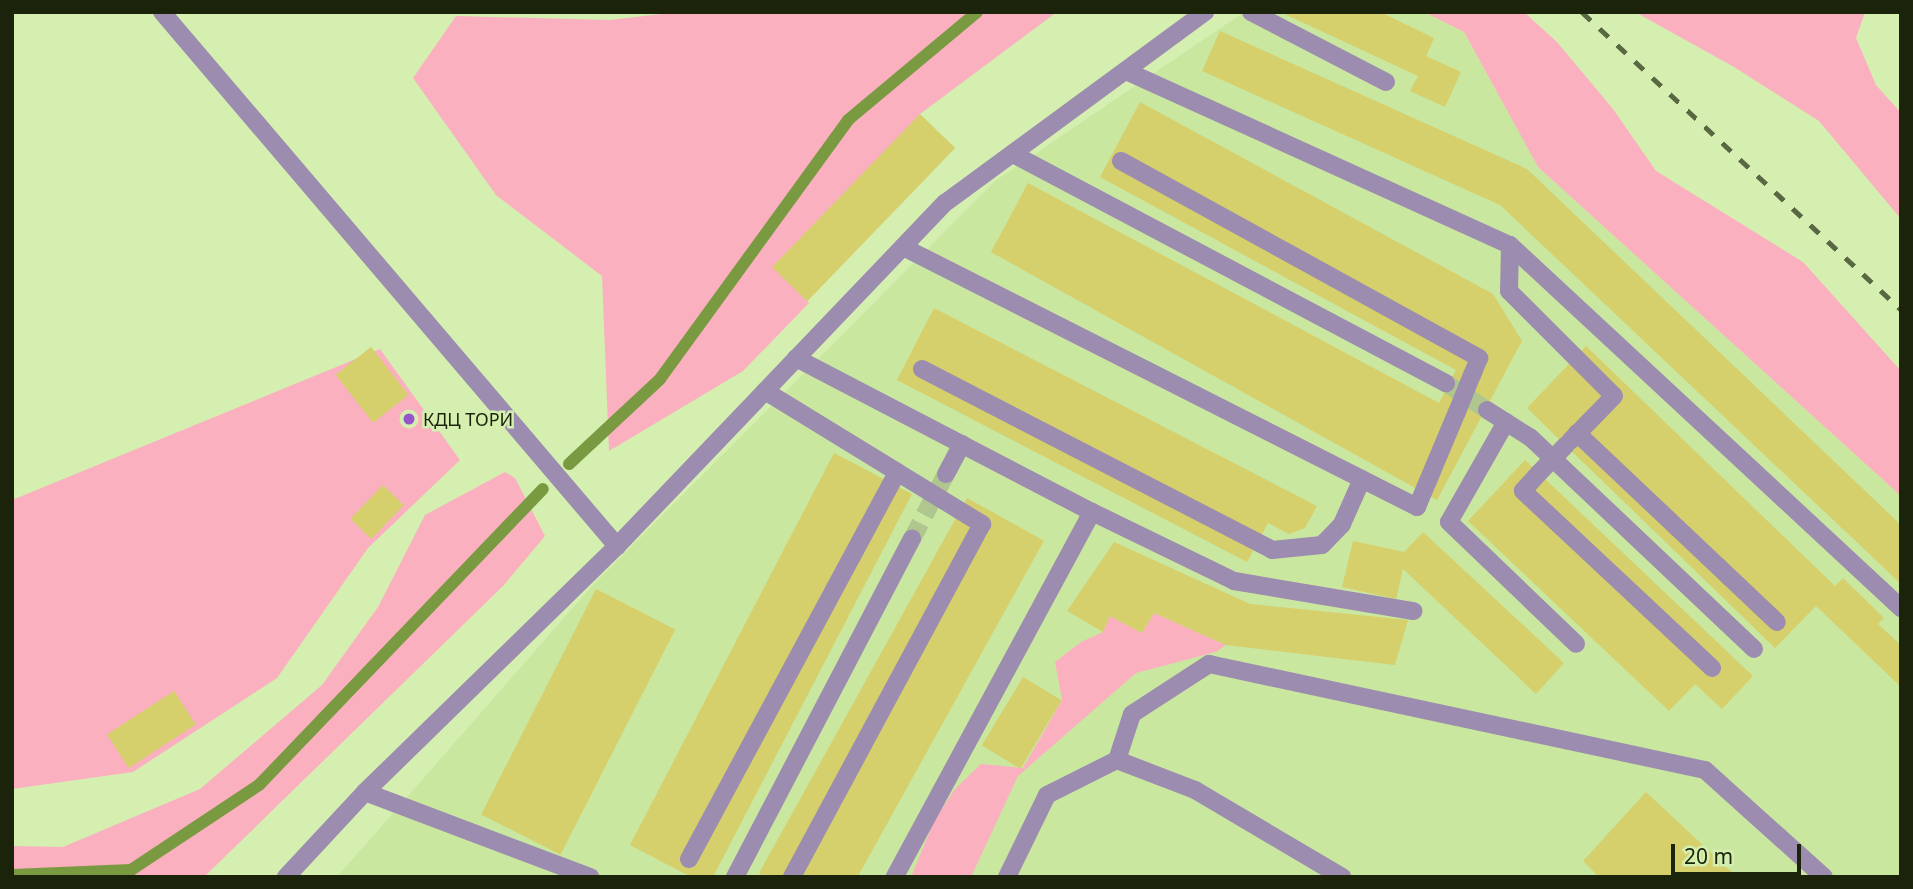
<!DOCTYPE html>
<meta charset="utf-8">
<style>
body{margin:0}
#map{position:relative;width:1913px;height:889px;overflow:hidden;background:#d5efb0;font-family:"Noto Sans",sans-serif}
div>[style]{position:absolute}
[style*='--x']{left:calc(var(--x)*1px);top:calc(var(--y)*1px);width:calc(var(--w)*1px);rotate:calc(var(--a)*1deg)}
.built>*{inset:0;background:#cae7a0}
.green>*{inset:0;background:#fbb0bf}
.stream>*{height:12px;margin:-6px;padding:0 6px;transform-origin:6px;border-radius:6px;background:#7a9a41}
.building>*{inset:0;background:#d5cf6c;transform-origin:0 0}
.minor-tunnel>*{height:18px;margin-top:-9px;transform-origin:0;background:repeating-linear-gradient(90deg,#b0c68f 0 18px,transparent 0 27px)}
.minor>*{height:18px;margin:-9px;padding:0 9px;transform-origin:9px;border-radius:9px;background:#9c8caf}
.rail>*{height:5px;margin-top:-2.5px;transform-origin:0;background:repeating-linear-gradient(90deg,#596842 0 12px,transparent 0 24px)}
.minor-bridge>*{height:18px;margin:-9px;padding:0 9px;transform-origin:9px;border-radius:9px;background:#9c8caf}
.dots>*{width:19px;height:19px;translate:-50% -50%;box-sizing:border-box;border:4px solid #d5efb0;border-radius:50%}
span{translate:-50% -50%;white-space:nowrap;text-align:center;line-height:1.15;-webkit-text-stroke:5px #d5efb0;paint-order:stroke}
.poi-label{font-size:18px;color:#1b240b}
.left{translate:0 -50%;text-align:left}
.frame{position:absolute;inset:0;border:14px solid #1b240b;pointer-events:none}
.scale{position:absolute;left:1671px;top:844px;width:130px;height:32px;box-sizing:border-box;border:4px solid #1b240b;border-top:0;padding-left:9px;font-size:21px;line-height:24px;white-space:nowrap;color:#1b240b;-webkit-text-stroke:5px #d5efb0;paint-order:stroke}
</style>
<div id="map">
<div class="built">
<i style="clip-path:polygon(1244px 12px,1424px 12px,1464px 32px,1538px 167px,1901px 496px,1901px 877px,337px 877px,591px 587px,995px 181px)"></i>
</div>
<div class="green">
<i style="clip-path:polygon(678px 12px,1057px 12px,920px 114px,775px 269px,809px 303px,743px 371px,609px 451px,602px 276px,496px 195px,413px 78px,456px 16px,610px 20px)"></i>
<i style="clip-path:polygon(1424px 12px,1524px 12px,1557px 42px,1613px 109px,1656px 171px,1803px 262px,1901px 371px,1901px 496px,1538px 167px,1464px 32px)"></i>
<i style="clip-path:polygon(1635px 12px,1865px 12px,1856px 38px,1876px 85px,1901px 113px,1901px 219px,1819px 121px,1734px 67px)"></i>
<i style="clip-path:polygon(380px 349px,460px 460px,368px 548px,277px 678px,133px 772px,12px 789px,12px 500px)"></i>
<i style="clip-path:polygon(505px 472px,515px 478px,545px 536px,503px 586px,204px 877px,12px 877px,12px 846px,63px 847px,200px 789px,322px 685px,378px 607px,425px 515px)"></i>
<i style="clip-path:polygon(1154px 613px,1226px 645px,1216px 652px,1136px 673px,1018px 776px,971px 877px,911px 877px,935px 819px,955px 789px,981px 764px,1023px 768px,1062px 700px,1055px 662px,1081px 642px,1103px 632px,1110px 616px,1142px 633px)"></i>
</div>
<div class="stream">
<i style="--x:569;--y:464;--w:125;--a:-43"></i>
<i style="--x:660;--y:379;--w:320;--a:-54"></i>
<i style="--x:848;--y:120;--w:168;--a:-39.9"></i>
<i style="--x:12;--y:875;--w:119;--a:-2.4"></i>
<i style="--x:131;--y:870;--w:154;--a:-33.6"></i>
<i style="--x:259;--y:785;--w:410;--a:-46.2"></i>
</div>
<div class="building">
<i style="clip-path:polygon(1280px 12px,1380px 12px,1434px 38px,1426px 56px,1461px 72px,1445px 107px,1410px 91px,1418px 76px)"></i>
<i style="clip-path:polygon(1220px 31px,1527px 169px,1901px 525px,1901px 584px,1500px 205px,1202px 71px)"></i>
<i style="clip-path:polygon(1140px 102px,1493px 294px,1522px 341px,1437px 500px,991px 252px,1028px 183px,1439px 403px,1456px 370px,1100px 177px)"></i>
<i style="left:920px;top:114px;width:49px;height:213px;rotate:44deg"></i>
<i style="clip-path:polygon(934px 308px,1317px 506px,1305px 528px,1289px 534px,1268px 523px,1247px 562px,897px 380px)"></i>
<i style="clip-path:polygon(1586px 346px,1835px 586px,1843px 578px,1884px 618px,1878px 624px,1901px 645px,1901px 687px,1816px 606px,1775px 648px,1527px 408px)"></i>
<i style="left:371px;top:347px;width:61px;height:45px;rotate:52deg"></i>
<i style="clip-path:polygon(834px 453px,912px 494px,713px 877px,691px 877px,630px 845px)"></i>
<i style="clip-path:polygon(1525px 460px,1753px 676px,1722px 709px,1695px 684px,1669px 711px,1468px 521px)"></i>
<i style="left:383px;top:485px;width:29px;height:47px;rotate:44deg"></i>
<i style="left:967px;top:498px;width:88px;height:429px;rotate:29deg"></i>
<i style="clip-path:polygon(1423px 532px,1564px 663px,1536px 694px,1403px 569px,1396px 599px,1342px 587px,1353px 541px,1404px 552px)"></i>
<i style="clip-path:polygon(1114px 542px,1250px 604px,1408px 620px,1395px 665px,1226px 645px,1154px 613px,1142px 633px,1110px 616px,1103px 632px,1067px 611px)"></i>
<i style="left:596px;top:589px;width:89px;height:253px;rotate:27deg"></i>
<i style="left:1023px;top:677px;width:45px;height:80px;rotate:31deg"></i>
<i style="left:174px;top:691px;width:40px;height:80px;rotate:57deg"></i>
<i style="clip-path:polygon(1646px 792px,1737px 877px,1599px 877px,1583px 861px)"></i>
</div>
<div class="minor-tunnel">
<i style="--x:1446;--y:383;--w:49;--a:33.4"></i>
<i style="--x:912;--y:539;--w:73;--a:-62.4"></i>
</div>
<div class="minor">
<i style="--x:162;--y:12;--w:702;--a:49.57"></i>
<i style="--x:1251;--y:12;--w:152;--a:27.4"></i>
<i style="--x:1126;--y:71;--w:422;--a:24.4"></i>
<i style="--x:1510;--y:245;--w:534;--a:42.87"></i>
<i style="--x:1013;--y:154;--w:490;--a:27.9"></i>
<i style="--x:1121;--y:161;--w:409;--a:28.8"></i>
<i style="--x:1479;--y:358;--w:18;--a:112"></i>
<i style="--x:1510;--y:245;--w:46;--a:91.2"></i>
<i style="--x:1509;--y:291;--w:148;--a:45"></i>
<i style="--x:1614;--y:396;--w:62;--a:134.3"></i>
<i style="--x:903;--y:247;--w:576;--a:26.83"></i>
<i style="--x:1417;--y:507;--w:103;--a:-67.2"></i>
<i style="--x:796;--y:358;--w:334;--a:27.5"></i>
<i style="--x:1092;--y:512;--w:415;--a:118.4"></i>
<i style="--x:922;--y:369;--w:394;--a:27.3"></i>
<i style="--x:1272;--y:550;--w:50;--a:-5.7"></i>
<i style="--x:1322;--y:545;--w:29;--a:-46"></i>
<i style="--x:1342;--y:524;--w:49;--a:-66"></i>
<i style="--x:765;--y:391;--w:155;--a:31.5"></i>
<i style="--x:1487;--y:410;--w:52;--a:32.5"></i>
<i style="--x:1531;--y:438;--w:307;--a:43.4"></i>
<i style="--x:1506;--y:422;--w:115;--a:119.7"></i>
<i style="--x:1449;--y:522;--w:176;--a:43.8"></i>
<i style="--x:1577;--y:433;--w:275;--a:43.4"></i>
<i style="--x:1539;--y:473;--w:24;--a:132"></i>
<i style="--x:1523;--y:491;--w:259;--a:43.1"></i>
<i style="--x:946;--y:474;--w:34;--a:-62"></i>
<i style="--x:1092;--y:512;--w:158;--a:25.9"></i>
<i style="--x:1234;--y:581;--w:182;--a:9.5"></i>
<i style="--x:1117;--y:760;--w:48;--a:-71.9"></i>
<i style="--x:1132;--y:714;--w:92;--a:-33"></i>
<i style="--x:1209;--y:664;--w:507;--a:12.06"></i>
<i style="--x:1705;--y:770;--w:160;--a:42"></i>
<i style="--x:365;--y:792;--w:241;--a:20.7"></i>
<i style="--x:689;--y:859;--w:439;--a:-61.7"></i>
<i style="--x:897;--y:472;--w:100;--a:31.5"></i>
<i style="--x:982;--y:524;--w:401;--a:118.3"></i>
<i style="--x:286;--y:877;--w:116;--a:-47.1"></i>
<i style="--x:365;--y:792;--w:352;--a:-44.3"></i>
<i style="--x:617;--y:546;--w:475;--a:-46.3"></i>
<i style="--x:945;--y:203;--w:323;--a:-36.3"></i>
<i style="--x:735;--y:877;--w:382;--a:-62.4"></i>
<i style="--x:1007;--y:877;--w:91;--a:-64"></i>
<i style="--x:1047;--y:795;--w:78;--a:-26.6"></i>
<i style="--x:1117;--y:760;--w:84;--a:21"></i>
<i style="--x:1195;--y:790;--w:171;--a:30.6"></i>
</div>
<div class="rail">
<i style="--x:1582;--y:12;--w:436;--a:43"></i>
</div>
<div class="minor-bridge">
<i style="--x:1457;--y:412;--w:40;--a:-68"></i>
<i style="--x:1539;--y:473;--w:39;--a:-46"></i>
</div>
<div class="dots">
<i style="left:409px;top:419px;background:#9556cd"></i>
</div>
<div class="poi-label">
<span class="left" style="left:423px;top:419px">КДЦ ТОРИ</span>
</div>
<div class="frame"></div>
<div class="scale">20 m</div>
</div>
